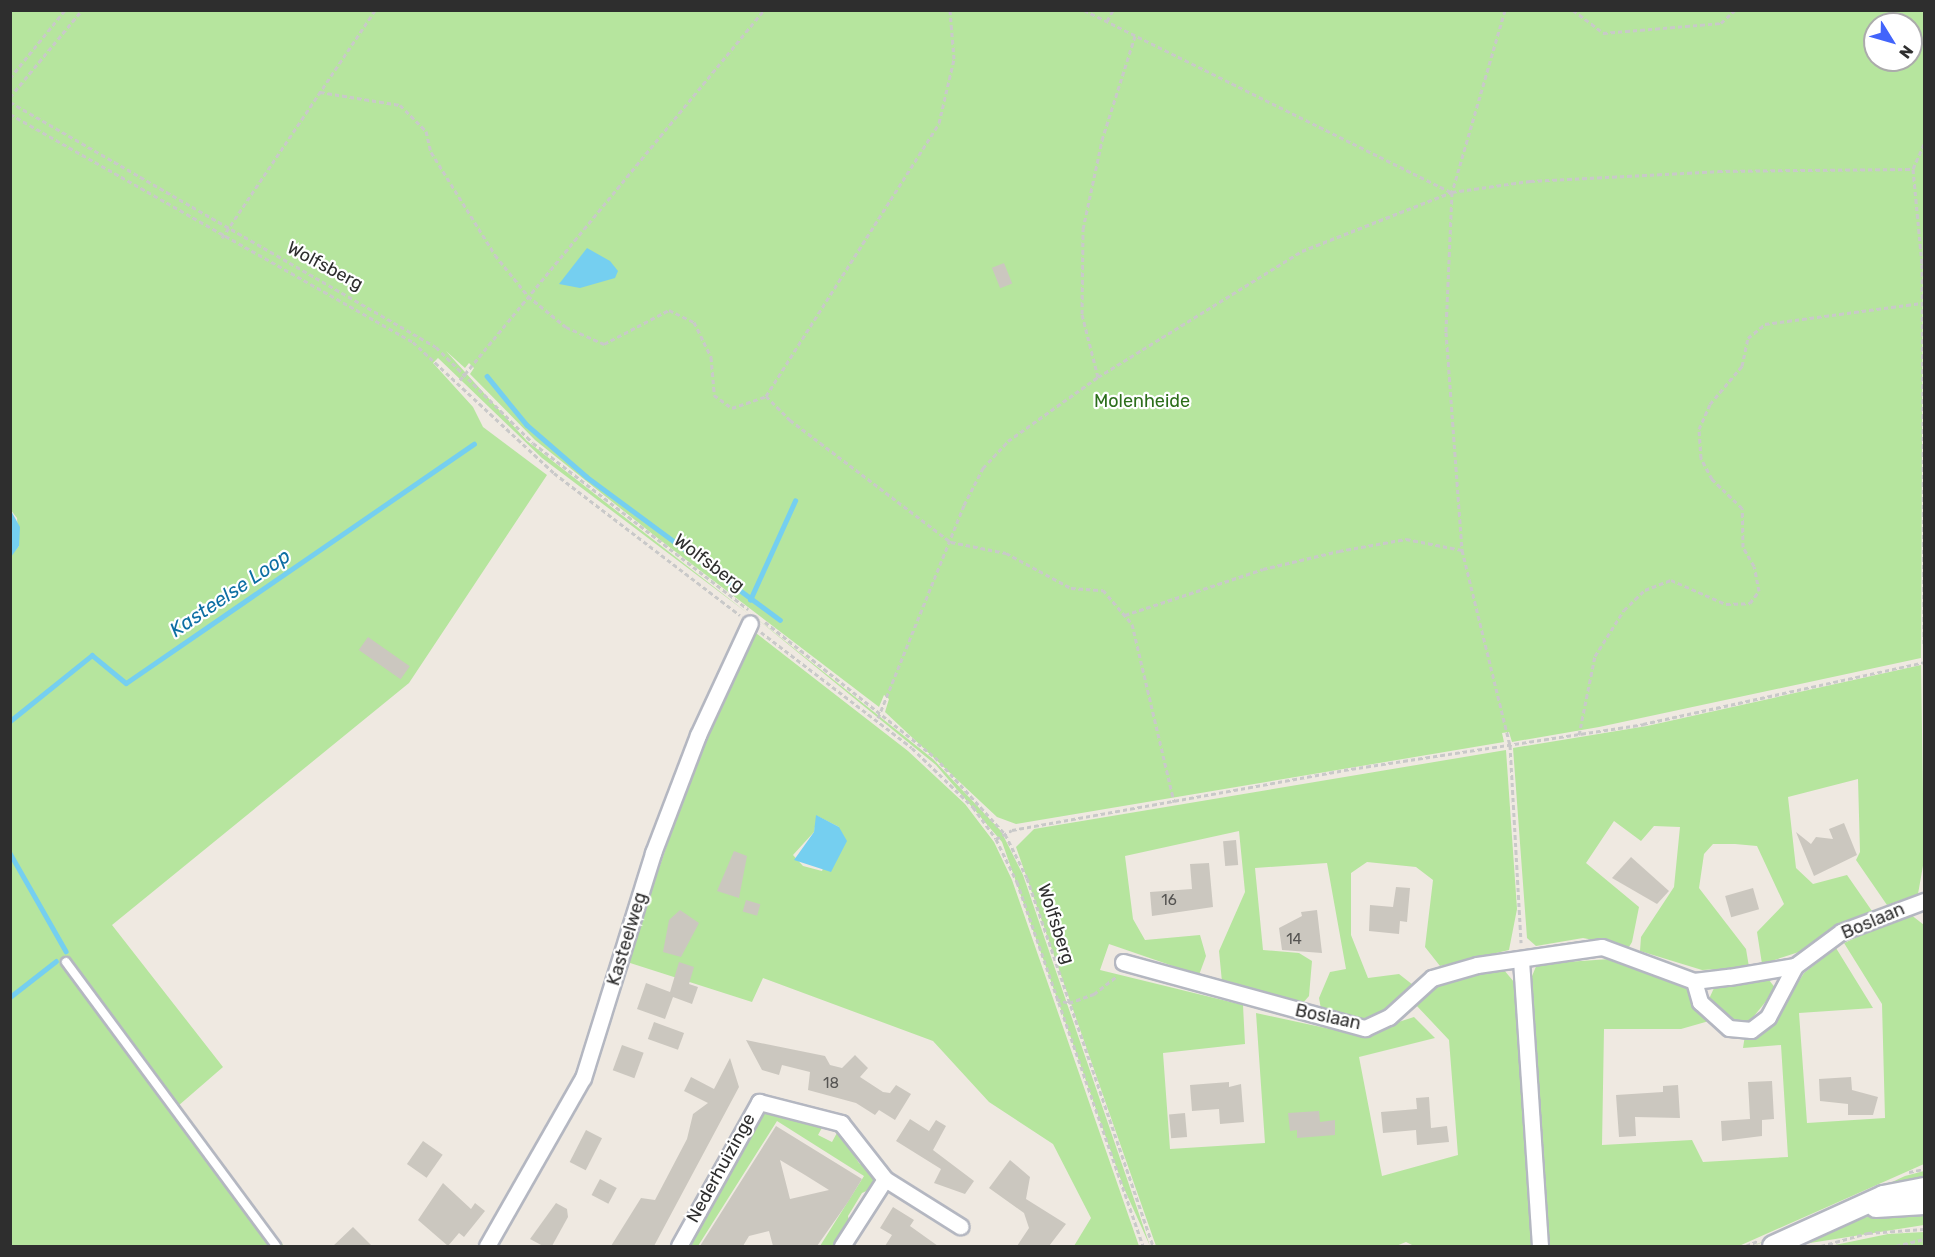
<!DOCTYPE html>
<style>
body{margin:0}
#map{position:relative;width:1935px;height:1257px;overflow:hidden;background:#efe9e1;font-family:Rubik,sans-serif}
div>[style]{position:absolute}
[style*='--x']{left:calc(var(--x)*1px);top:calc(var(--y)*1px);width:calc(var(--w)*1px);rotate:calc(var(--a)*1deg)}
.green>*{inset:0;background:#b6e59e}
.water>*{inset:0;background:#75cff0}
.stream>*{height:4.5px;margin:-2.25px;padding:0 2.25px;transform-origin:2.25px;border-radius:2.25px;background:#75cff0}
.building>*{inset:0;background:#cbc7bf;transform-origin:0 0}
.path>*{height:3px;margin-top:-1.5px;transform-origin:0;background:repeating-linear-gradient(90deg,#c9c9c9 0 4.5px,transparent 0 7.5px)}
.roads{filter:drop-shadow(2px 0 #b4b7c1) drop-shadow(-2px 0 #b4b7c1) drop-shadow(0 2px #b4b7c1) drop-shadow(0 -2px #b4b7c1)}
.service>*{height:8px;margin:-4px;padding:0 4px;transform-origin:4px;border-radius:4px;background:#fff}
.minor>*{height:15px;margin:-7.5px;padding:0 7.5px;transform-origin:7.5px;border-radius:7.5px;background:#fff}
.tertiary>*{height:20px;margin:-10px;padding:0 10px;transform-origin:10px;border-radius:10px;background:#fff}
span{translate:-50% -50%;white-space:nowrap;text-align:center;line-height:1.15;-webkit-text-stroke:4.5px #fff;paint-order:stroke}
.number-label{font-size:15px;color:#555452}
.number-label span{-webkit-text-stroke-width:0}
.street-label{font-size:18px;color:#2e2e2e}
.park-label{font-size:18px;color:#2c6e1b}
.water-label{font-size:20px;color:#0d6fa3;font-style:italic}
.frame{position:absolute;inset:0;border:12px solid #2e2e2e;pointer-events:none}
.north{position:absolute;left:1863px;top:12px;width:60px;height:60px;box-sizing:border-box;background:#fff;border:2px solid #ababab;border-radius:50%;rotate:127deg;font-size:16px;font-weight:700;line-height:24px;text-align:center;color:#2e2e2e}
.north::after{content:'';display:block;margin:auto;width:21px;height:27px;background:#4264fb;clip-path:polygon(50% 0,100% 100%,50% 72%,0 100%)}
</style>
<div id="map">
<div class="green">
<i style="clip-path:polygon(evenodd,10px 11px,1924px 11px,1921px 658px,1599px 727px,1512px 742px,1509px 732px,1502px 733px,1504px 742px,1016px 824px,997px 817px,885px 712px,889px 699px,884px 695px,879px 707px,655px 536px,535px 440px,470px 374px,474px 368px,469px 363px,465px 368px,446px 351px,527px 441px,750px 615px,542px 458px,438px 358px,433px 363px,473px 407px,483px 427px,547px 475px,409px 683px,112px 925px,223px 1067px,178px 1106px,284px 1246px,11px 1246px,10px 557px,19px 546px,17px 518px,10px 509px,10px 11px,1875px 24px,1911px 24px,1911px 60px,1875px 60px,1875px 24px)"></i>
<i style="clip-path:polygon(756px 618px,933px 759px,1001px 831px,1023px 875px,1150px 1246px,1123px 1186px,1002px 842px,936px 765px)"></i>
<i style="clip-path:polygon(evenodd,752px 630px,908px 751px,965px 804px,994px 842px,1012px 880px,1139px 1246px,1074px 1246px,1091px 1218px,1053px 1144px,989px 1102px,933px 1041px,763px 978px,752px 1002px,627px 962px,703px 740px,752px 630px,817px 816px,839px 827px,822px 871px,803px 866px,793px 855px,814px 832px,817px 816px)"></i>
<i style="clip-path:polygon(1921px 665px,1924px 860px,1918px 894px,1887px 905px,1856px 860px,1860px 852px,1858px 779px,1788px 797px,1796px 868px,1813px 884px,1847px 875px,1872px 911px,1805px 950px,1762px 964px,1757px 932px,1784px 904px,1757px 846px,1735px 844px,1713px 844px,1704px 854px,1699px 888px,1746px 949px,1749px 967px,1702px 970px,1640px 951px,1641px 937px,1674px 887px,1680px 827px,1654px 826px,1641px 841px,1614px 821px,1586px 863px,1639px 907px,1632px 942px,1629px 947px,1583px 938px,1536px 946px,1527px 938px,1513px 748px,1647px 726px)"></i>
<i style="clip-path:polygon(1506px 750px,1517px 909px,1509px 950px,1440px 966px,1425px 947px,1433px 880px,1416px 867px,1367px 862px,1351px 873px,1351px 935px,1368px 978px,1399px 974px,1413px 985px,1377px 1016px,1358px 1019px,1321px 1009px,1319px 998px,1330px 972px,1346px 969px,1327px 863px,1255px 868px,1263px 950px,1299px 953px,1312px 961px,1309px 996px,1302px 1004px,1222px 982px,1219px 951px,1245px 892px,1239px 831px,1125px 856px,1133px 919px,1145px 940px,1200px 935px,1206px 956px,1199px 975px,1109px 944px,1100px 970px,1243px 1005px,1245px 1044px,1163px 1053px,1170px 1149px,1265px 1143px,1256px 1013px,1358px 1035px,1414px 1017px,1435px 1038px,1359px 1057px,1382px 1176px,1458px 1155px,1449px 1040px,1416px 1005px,1443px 980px,1504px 970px,1514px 982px,1533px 1246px,1414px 1246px,1406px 1242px,1396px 1246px,1156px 1246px,1016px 847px,1034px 829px)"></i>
<i style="clip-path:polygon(1910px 914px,1924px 925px,1924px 1164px,1739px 1246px,1549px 1246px,1530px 981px,1537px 964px,1625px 958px,1684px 983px,1709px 1021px,1681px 1029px,1604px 1029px,1602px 1145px,1692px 1140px,1703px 1162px,1788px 1157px,1781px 1045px,1743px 1048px,1745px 1035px,1772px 1023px,1804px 973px,1836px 948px,1873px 1008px,1799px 1013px,1807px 1123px,1885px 1118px,1882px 1004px,1844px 943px)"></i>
<i style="clip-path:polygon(1769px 980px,1776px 989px,1750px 1021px,1732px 1021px,1709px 999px,1714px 988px)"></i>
<i style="clip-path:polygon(764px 1108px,817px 1127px,824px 1124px,818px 1135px,832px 1142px,838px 1131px,859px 1163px,874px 1173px,873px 1188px,862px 1193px,848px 1216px,850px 1225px,837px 1246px,820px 1246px,864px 1176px,777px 1121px,698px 1246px,684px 1246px,692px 1243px,710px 1210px,708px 1203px,754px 1128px,751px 1120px)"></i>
<i style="clip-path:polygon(1924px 1171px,1924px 1180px,1753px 1246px,1905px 1176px)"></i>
<i style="clip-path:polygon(1924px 1210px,1924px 1225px,1791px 1246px,1860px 1218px)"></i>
<i style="clip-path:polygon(1924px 1232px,1924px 1246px,1830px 1246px,1888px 1234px)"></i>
</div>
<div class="water">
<i style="clip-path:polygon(587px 248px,610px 261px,618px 271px,615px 278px,580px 288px,559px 284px)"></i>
<i style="clip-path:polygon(10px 509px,20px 527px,19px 546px,11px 557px)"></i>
<i style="clip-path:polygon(816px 815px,839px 827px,847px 841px,831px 872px,794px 860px,814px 832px)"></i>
</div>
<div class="stream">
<i style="--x:487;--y:376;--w:63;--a:50.8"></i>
<i style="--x:527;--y:425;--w:79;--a:40.9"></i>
<i style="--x:587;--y:477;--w:240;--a:36.5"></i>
<i style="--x:750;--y:600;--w:109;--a:-65.6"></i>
<i style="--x:10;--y:721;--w:105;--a:-38.8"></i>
<i style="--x:92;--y:655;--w:44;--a:39.5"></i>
<i style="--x:126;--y:683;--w:422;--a:-34.5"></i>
<i style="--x:10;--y:853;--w:113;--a:60.3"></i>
<i style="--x:10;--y:997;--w:58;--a:-38"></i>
</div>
<div class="building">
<i style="left:1004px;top:263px;width:22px;height:13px;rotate:68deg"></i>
<i style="left:368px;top:637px;width:51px;height:16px;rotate:35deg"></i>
<i style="clip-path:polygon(1844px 823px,1857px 855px,1814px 876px,1796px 832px,1811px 844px,1816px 837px,1833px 839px,1829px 829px)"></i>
<i style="left:1236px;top:840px;width:25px;height:13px;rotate:85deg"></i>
<i style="clip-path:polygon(734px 851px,747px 856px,739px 898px,717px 891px)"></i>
<i style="clip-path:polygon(1631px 857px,1669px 891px,1657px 904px,1612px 878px)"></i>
<i style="clip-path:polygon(1209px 863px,1213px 907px,1152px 916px,1150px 892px,1192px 889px,1190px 864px)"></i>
<i style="clip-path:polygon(1396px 887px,1410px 888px,1407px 922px,1400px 921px,1399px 934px,1369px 931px,1370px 905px,1393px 907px)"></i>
<i style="left:1753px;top:888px;width:22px;height:29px;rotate:74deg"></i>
<i style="left:746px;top:900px;width:15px;height:12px;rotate:16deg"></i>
<i style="clip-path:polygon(680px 910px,699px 923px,681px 957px,663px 952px,669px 920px)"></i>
<i style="clip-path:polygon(1317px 910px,1322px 953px,1282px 950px,1279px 928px,1302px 916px,1301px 912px)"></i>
<i style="clip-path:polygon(679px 962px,694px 967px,689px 984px,698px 987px,692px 1004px,673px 997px,665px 1019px,637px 1009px,646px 983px,670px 992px)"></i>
<i style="left:654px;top:1022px;width:32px;height:18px;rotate:20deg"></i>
<i style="clip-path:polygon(746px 1040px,825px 1056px,830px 1065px,842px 1068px,855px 1055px,868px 1068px,860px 1077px,883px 1092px,890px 1093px,896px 1085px,911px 1094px,895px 1120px,879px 1110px,875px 1115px,856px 1103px,808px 1090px,810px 1072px,782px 1065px,779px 1075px,762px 1070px)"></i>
<i style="left:622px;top:1045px;width:23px;height:27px;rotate:20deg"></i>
<i style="clip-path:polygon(730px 1058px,739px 1087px,654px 1246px,611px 1246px,641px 1198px,655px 1200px,687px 1139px,693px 1114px,708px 1103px,684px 1091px,691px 1077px,714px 1089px)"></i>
<i style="clip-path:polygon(1851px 1077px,1852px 1090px,1878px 1097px,1873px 1115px,1848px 1115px,1848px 1104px,1820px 1101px,1819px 1079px)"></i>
<i style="clip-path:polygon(1772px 1081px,1774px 1119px,1762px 1120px,1762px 1136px,1722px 1141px,1721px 1121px,1750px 1119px,1748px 1082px)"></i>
<i style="clip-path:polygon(1229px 1082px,1229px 1087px,1241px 1084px,1244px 1122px,1220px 1124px,1219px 1109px,1192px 1111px,1190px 1085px)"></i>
<i style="clip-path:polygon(1678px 1085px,1680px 1118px,1635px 1117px,1636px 1136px,1619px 1137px,1616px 1095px,1663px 1092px,1663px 1086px)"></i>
<i style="clip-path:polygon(1429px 1097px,1431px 1128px,1447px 1126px,1449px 1142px,1417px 1145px,1416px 1130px,1383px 1133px,1381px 1112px,1417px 1109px,1416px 1098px)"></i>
<i style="clip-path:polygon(1319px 1111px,1320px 1122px,1335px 1120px,1335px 1135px,1297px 1138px,1297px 1130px,1290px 1131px,1288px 1113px)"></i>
<i style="left:1185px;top:1113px;width:24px;height:16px;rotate:85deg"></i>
<i style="clip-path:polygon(910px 1119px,929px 1131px,936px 1120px,946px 1126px,933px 1150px,974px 1181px,965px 1194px,934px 1183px,941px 1169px,896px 1141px)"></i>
<i style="clip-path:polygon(evenodd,776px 1126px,862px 1179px,848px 1202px,817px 1246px,773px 1246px,769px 1231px,749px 1236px,743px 1246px,700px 1246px,776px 1126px,780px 1160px,805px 1175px,829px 1190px,790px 1199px,780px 1160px)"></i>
<i style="left:586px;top:1130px;width:18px;height:36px;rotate:27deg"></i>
<i style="left:423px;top:1141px;width:24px;height:28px;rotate:35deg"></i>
<i style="clip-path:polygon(1010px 1160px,1030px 1177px,1026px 1199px,1066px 1224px,1049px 1246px,1017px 1246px,1029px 1228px,1024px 1213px,989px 1188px)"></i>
<i style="left:600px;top:1179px;width:19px;height:18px;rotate:28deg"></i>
<i style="clip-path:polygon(443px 1183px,471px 1209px,475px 1203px,485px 1211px,464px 1237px,459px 1233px,448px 1246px,418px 1220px)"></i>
<i style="clip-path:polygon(556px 1203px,567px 1209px,568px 1217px,552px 1246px,543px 1246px,530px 1239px)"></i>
<i style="clip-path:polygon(893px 1207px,914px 1220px,910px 1226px,938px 1246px,885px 1246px,892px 1235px,880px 1228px)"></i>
<i style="clip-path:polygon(353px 1227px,372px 1246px,333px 1246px)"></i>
</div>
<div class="path">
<i style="--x:1084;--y:10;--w:409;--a:26.4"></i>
<i style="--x:1505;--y:10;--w:190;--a:106.2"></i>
<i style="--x:1452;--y:192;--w:140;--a:92.5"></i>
<i style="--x:1446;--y:332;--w:219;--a:85.8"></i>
<i style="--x:1462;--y:550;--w:201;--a:76.2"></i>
<i style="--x:1510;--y:745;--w:198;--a:86.8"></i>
<i style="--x:1573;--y:10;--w:38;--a:37"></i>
<i style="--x:1603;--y:33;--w:118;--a:-4.8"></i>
<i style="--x:1721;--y:23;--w:19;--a:-43"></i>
<i style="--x:1107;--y:21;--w:13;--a:-61"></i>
<i style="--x:10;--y:78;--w:87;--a:-51"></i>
<i style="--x:320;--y:92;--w:81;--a:9.2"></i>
<i style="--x:400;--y:105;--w:37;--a:45"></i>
<i style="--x:426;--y:131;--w:22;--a:77"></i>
<i style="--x:431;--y:152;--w:121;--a:58.1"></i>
<i style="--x:495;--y:255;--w:53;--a:51.2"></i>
<i style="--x:528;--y:296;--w:49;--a:39.2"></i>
<i style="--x:566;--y:327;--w:42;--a:24.1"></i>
<i style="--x:604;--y:344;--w:73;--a:-27.6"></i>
<i style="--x:669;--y:310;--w:28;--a:26"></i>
<i style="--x:694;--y:322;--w:39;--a:64"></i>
<i style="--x:711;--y:357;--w:38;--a:85"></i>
<i style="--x:714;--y:395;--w:22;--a:36"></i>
<i style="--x:732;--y:408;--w:36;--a:-19"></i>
<i style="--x:766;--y:396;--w:323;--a:-57.6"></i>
<i style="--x:939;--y:123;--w:66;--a:-76.8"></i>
<i style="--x:954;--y:59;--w:49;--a:-94.7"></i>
<i style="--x:10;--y:97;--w:113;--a:-50.4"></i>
<i style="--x:10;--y:102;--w:491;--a:29.9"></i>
<i style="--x:436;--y:347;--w:136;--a:44.7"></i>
<i style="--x:533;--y:443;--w:272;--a:37.7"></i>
<i style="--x:10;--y:114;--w:463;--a:29.5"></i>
<i style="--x:413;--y:342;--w:192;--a:42.9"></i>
<i style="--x:554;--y:473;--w:234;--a:37.4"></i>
<i style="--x:1924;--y:144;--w:27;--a:114"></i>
<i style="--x:1913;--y:169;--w:95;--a:84.6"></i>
<i style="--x:1922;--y:264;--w:382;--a:89.7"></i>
<i style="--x:222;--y:238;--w:275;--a:-56.1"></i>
<i style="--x:1098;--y:377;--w:65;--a:-104.3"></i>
<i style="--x:1082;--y:314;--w:85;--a:-89.3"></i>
<i style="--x:1083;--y:229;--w:91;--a:-77.9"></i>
<i style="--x:1102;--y:140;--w:109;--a:-72.4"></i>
<i style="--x:460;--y:380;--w:479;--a:-50.6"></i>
<i style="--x:766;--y:396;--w:34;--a:45"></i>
<i style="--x:790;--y:420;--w:202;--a:37.2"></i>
<i style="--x:951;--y:542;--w:56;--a:11.3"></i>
<i style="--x:1006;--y:553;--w:74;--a:28.3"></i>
<i style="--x:1071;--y:588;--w:32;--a:4"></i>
<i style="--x:1103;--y:590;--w:45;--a:49.5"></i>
<i style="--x:1132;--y:624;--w:183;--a:76.7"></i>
<i style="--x:1125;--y:615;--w:145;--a:-18.4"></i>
<i style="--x:1263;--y:569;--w:78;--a:-13.3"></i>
<i style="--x:1339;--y:551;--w:68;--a:-10.2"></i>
<i style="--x:1406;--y:539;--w:57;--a:11.1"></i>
<i style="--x:765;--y:622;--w:217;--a:38.5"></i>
<i style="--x:935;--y:757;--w:104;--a:47.7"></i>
<i style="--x:1005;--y:834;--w:49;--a:63.4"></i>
<i style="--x:1027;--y:878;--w:389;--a:71.1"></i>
<i style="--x:761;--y:632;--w:190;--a:37.5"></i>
<i style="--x:912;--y:748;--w:85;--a:44"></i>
<i style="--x:973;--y:807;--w:39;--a:54"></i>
<i style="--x:996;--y:839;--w:48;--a:64"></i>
<i style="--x:1017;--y:882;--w:385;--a:70.9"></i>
<i style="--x:878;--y:718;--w:230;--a:-68"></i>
<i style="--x:964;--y:505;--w:42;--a:-62.8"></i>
<i style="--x:983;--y:468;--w:37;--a:-47"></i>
<i style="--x:1008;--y:441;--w:110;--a:-35.4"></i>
<i style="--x:1098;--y:377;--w:240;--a:-31.7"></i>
<i style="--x:1302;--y:251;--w:161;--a:-21.5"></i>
<i style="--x:1452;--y:192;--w:79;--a:-8"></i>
<i style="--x:1530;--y:181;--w:188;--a:-3"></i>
<i style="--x:1718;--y:171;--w:195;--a:-0.6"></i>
<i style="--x:1579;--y:735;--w:81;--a:-78.6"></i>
<i style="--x:1595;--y:656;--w:54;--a:-57.8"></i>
<i style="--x:1624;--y:610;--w:29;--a:-44"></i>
<i style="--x:1645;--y:590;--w:28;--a:-21"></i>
<i style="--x:1671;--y:580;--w:60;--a:23.6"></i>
<i style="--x:1726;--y:604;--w:24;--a:-2"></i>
<i style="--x:1750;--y:603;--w:15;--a:-53"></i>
<i style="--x:1759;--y:591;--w:25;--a:-101"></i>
<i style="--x:1754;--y:566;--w:22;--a:-120"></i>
<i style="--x:1743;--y:547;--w:39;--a:-91"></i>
<i style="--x:1742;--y:508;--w:42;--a:-136"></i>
<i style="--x:1712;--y:479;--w:24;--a:-118"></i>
<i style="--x:1701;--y:458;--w:29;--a:-94"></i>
<i style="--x:1699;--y:429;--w:27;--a:-66"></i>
<i style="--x:1710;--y:404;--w:50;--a:-49.9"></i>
<i style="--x:1742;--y:366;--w:29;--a:-78"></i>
<i style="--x:1748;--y:338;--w:22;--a:-39"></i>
<i style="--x:1765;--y:324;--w:158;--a:-7.6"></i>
<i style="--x:996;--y:839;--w:18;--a:-29"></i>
<i style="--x:1012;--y:830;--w:337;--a:-10.2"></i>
<i style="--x:1344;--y:770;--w:303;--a:-8.7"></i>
<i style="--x:1643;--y:724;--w:288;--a:-12.4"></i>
<i style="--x:1056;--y:999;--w:14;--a:17"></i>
<i style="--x:1069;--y:1003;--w:27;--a:-20"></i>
<i style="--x:1094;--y:994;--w:29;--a:-38"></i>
<i style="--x:1909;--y:1172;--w:15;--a:-11"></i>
<i style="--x:1746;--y:1246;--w:13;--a:-23"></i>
<i style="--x:1821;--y:1246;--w:49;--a:-15.5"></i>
<i style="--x:1868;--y:1233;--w:56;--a:-4.1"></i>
<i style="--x:1896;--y:1246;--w:29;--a:-14"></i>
</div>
<div class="roads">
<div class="service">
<i style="--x:66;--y:962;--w:353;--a:53.5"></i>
</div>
<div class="minor">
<i style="--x:1521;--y:960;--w:287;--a:86.2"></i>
<i style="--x:1123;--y:962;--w:251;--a:15.3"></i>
<i style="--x:1365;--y:1028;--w:26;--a:-25"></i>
<i style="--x:1389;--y:1017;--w:58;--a:-42.2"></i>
<i style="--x:1432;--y:978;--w:47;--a:-16.1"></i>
<i style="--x:1477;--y:965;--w:126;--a:-8.2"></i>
<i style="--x:1602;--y:947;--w:98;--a:20.3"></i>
<i style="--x:1694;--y:981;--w:35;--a:-7"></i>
<i style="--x:1729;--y:977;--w:67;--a:-9.5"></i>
<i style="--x:1795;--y:966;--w:57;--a:-36.5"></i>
<i style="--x:1841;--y:932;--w:89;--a:-20.5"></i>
<i style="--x:1694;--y:981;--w:22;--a:74"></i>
<i style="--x:1700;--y:1002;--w:39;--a:42"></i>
<i style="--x:1729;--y:1028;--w:22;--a:5"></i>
<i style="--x:1751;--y:1030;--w:21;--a:-37"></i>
<i style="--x:1768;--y:1017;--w:58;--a:-62.1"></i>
<i style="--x:885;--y:1179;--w:89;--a:32.1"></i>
<i style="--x:487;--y:1246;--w:193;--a:-60.3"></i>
<i style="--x:583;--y:1078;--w:236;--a:-72.7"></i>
<i style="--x:653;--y:853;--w:126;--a:-69.1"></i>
<i style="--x:698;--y:735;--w:123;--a:-65.1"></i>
<i style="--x:679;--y:1246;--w:165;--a:-60.9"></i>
<i style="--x:759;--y:1102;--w:85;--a:14.4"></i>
<i style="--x:841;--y:1123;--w:71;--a:51.8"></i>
<i style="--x:885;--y:1179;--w:80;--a:122.7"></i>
</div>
<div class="tertiary">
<i style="--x:1876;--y:1207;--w:48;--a:-3.6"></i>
<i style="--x:1773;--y:1246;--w:121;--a:-24.4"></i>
<i style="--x:1883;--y:1196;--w:42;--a:-11"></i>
</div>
</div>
<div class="number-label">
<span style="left:1169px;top:901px">16</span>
<span style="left:1294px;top:940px">14</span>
<span style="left:831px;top:1084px">18</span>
</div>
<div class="street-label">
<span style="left:325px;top:266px;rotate:28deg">Wolfsberg</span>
<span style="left:709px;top:563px;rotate:37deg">Wolfsberg</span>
<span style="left:1873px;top:921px;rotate:-23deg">Boslaan</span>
<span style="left:1056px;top:924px;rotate:72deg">Wolfsberg</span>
<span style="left:627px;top:939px;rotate:-73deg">Kasteelweg</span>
<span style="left:1328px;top:1017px;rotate:12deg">Boslaan</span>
<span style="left:721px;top:1168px;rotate:-61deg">Nederhuizinge</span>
</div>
<div class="park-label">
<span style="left:1142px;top:401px">Molenheide</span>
</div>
<div class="water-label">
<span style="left:230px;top:593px;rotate:-34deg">Kasteelse Loop</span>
</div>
<div class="frame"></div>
<div class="north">N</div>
</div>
